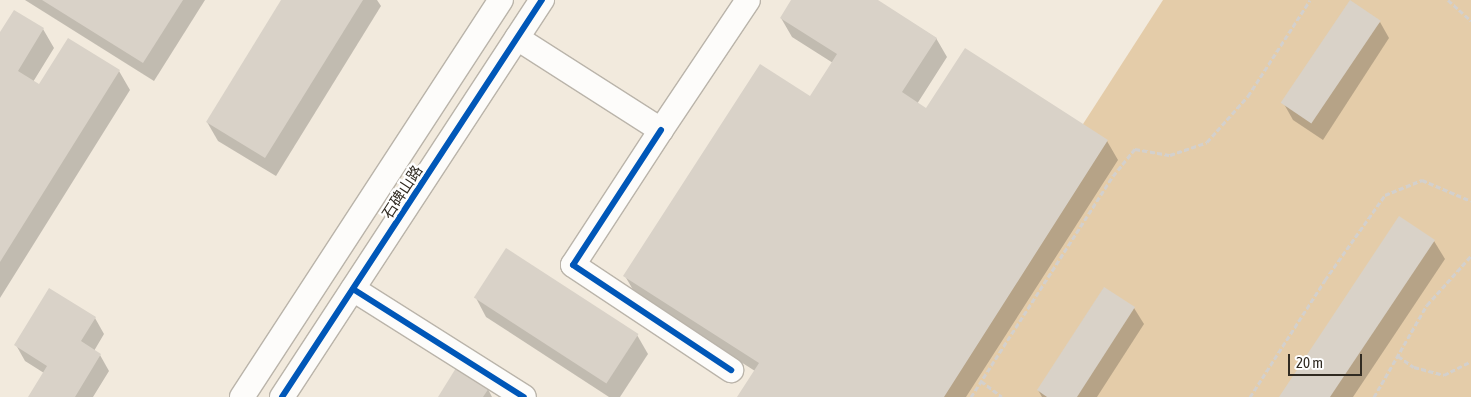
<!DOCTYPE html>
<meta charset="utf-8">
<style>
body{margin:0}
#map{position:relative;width:1471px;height:397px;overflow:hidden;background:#f2eadd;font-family:"Asap Condensed","Noto Sans SC",sans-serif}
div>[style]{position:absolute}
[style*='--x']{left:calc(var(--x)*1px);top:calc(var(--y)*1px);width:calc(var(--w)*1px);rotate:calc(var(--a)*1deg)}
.green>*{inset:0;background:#e4cca9}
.shadow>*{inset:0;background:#0003}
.building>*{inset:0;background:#d9d2c8;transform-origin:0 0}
.path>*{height:3px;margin-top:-1.5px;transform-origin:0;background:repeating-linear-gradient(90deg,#d3d0cd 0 5px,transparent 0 7.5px)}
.roads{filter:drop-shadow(1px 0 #bab4aa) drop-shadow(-1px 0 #bab4aa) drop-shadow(0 1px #bab4aa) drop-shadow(0 -1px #bab4aa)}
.minor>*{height:24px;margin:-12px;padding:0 12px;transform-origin:12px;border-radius:12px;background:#fdfcfa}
.cycleway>*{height:6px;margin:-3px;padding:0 3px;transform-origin:3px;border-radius:3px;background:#0057b8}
span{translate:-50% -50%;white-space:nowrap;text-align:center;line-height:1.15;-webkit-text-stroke:4.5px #fff;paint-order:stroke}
.street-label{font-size:15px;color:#312b22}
.scale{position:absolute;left:1288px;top:354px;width:74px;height:22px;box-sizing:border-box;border:2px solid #312b22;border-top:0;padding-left:6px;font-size:15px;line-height:18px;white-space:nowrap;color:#312b22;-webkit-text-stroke:4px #fff;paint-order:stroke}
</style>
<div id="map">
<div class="green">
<i style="clip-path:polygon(1163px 0,1471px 0,1471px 397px,907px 397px)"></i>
</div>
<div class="shadow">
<i style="clip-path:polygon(25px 0,205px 0,154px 81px)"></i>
<i style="clip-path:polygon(282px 0,377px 0,381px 6px,276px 176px,218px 141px,207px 122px)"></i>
<i style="clip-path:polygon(793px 0,876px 0,936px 38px,947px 57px,917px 104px,927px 110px,965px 50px,1107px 141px,1118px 160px,966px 397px,739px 397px,755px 371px,636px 295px,625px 276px,810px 98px,833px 63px,792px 37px,781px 18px)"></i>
<i style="clip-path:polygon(1380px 22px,1389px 38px,1323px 140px,1293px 120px,1284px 104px)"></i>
<i style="clip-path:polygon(43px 29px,54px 48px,33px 82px,40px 86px,119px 71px,130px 90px,0 298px,0 34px)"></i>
<i style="clip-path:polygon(1434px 241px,1445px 259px,1353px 397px,1280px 397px)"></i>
<i style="clip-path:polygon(507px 250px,637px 335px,648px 354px,620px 397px,609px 397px,486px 317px,476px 298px)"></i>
<i style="clip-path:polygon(1104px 288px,1134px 308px,1144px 324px,1097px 397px,1042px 397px,1038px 390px)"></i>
<i style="clip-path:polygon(95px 318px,104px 334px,94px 351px,100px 355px,109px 371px,93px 397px,29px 397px,44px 373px,25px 361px,16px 345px)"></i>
<i style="clip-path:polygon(488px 389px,492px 397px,439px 397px)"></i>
</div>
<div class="building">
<i style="clip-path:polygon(42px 0,183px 0,143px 63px)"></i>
<i style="clip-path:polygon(281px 0,363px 0,265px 158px,206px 122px)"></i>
<i style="clip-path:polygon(791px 0,878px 0,937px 38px,902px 92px,926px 108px,965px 48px,1108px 140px,944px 397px,737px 397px,759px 363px,623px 276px,760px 64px,810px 96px,837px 54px,780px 18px)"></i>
<i style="left:1350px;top:0;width:37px;height:124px;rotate:34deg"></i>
<i style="clip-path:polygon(14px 10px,44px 28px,18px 71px,39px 84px,68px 38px,120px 70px,0 262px,0 32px)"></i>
<i style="clip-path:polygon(1399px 216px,1435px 240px,1330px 397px,1279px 397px)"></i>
<i style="left:506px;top:248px;width:158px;height:59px;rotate:33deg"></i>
<i style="clip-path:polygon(1104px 287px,1135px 307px,1077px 397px,1047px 397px,1037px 390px)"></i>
<i style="clip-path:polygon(49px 288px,96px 317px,81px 341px,101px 354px,75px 397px,28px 397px,47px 366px,14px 345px)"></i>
<i style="clip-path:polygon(456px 368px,489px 388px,483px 397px,438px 397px)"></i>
</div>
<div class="path">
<i style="--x:1448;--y:0;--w:31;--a:42"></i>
<i style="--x:1398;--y:356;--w:19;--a:35"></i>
<i style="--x:1414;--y:367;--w:31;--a:15"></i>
<i style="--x:1444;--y:375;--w:30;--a:-27"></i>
<i style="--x:981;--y:381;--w:26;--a:37"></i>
<i style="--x:971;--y:397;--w:263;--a:-57.3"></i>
<i style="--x:1113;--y:176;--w:35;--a:-51"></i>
<i style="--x:1135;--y:149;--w:36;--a:10"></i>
<i style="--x:1170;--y:155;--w:39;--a:-19"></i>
<i style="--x:1207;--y:142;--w:62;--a:-48.3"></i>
<i style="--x:1248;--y:96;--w:114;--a:-57.1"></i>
<i style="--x:1250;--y:397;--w:139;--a:-57.3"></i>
<i style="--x:1325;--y:280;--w:104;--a:-54.8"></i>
<i style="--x:1385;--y:195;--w:40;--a:-22"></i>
<i style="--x:1422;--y:180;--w:53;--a:23.2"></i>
<i style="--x:1374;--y:397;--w:106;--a:-60.1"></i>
<i style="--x:1427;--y:305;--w:66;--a:-48.1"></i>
</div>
<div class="roads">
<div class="minor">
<i style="--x:517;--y:38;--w:171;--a:32.6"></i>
<i style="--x:661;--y:130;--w:156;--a:-56.2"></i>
<i style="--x:661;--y:130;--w:161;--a:123.1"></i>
<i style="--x:573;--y:265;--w:190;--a:33.6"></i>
<i style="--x:353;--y:289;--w:202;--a:32.3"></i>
<i style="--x:242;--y:397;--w:474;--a:-56.9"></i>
<i style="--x:282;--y:397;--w:475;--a:-56.8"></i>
</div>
</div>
<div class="cycleway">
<i style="--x:661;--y:130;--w:161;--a:123.1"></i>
<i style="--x:573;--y:265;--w:190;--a:33.6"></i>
<i style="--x:353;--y:289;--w:202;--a:32.3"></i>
<i style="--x:282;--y:397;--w:475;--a:-56.8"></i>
</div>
<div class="street-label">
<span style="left:402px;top:192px;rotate:-57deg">石碑山路</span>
</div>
<div class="scale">20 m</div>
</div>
